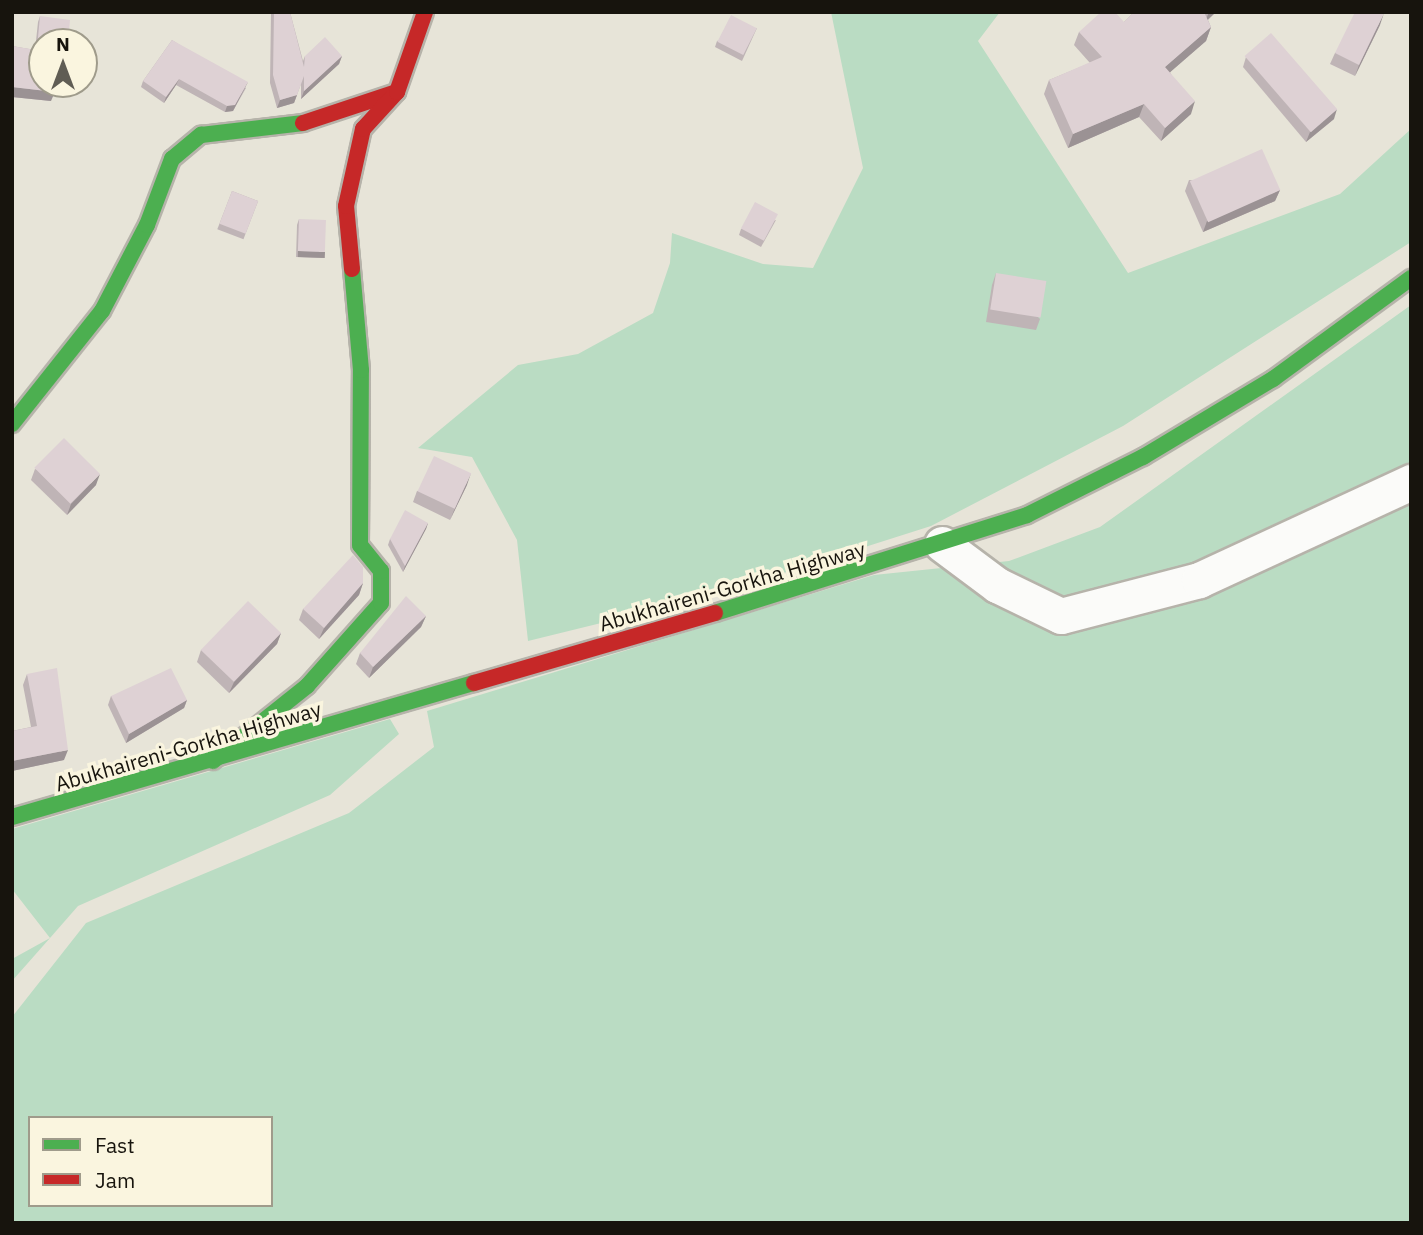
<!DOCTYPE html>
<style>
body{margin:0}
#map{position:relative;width:1423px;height:1235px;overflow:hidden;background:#e7e4d8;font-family:"IBM Plex Sans",sans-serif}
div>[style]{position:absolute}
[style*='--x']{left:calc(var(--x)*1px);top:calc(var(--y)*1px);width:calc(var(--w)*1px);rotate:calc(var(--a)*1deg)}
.green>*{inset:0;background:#badcc3}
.roads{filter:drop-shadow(2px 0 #b6b3aa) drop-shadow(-2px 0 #b6b3aa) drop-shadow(0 2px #b6b3aa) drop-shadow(0 -2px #b6b3aa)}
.street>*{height:35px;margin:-17.5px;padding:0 17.5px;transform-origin:17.5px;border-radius:17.5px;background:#fbfbf9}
.fast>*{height:16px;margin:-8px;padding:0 8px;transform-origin:8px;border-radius:8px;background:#4caf50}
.jam>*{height:16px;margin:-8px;padding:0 8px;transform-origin:8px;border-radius:8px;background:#c62828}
.wall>*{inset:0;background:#bfb4b6;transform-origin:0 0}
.shaded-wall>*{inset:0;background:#9b9294;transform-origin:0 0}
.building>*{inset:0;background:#ded1d4;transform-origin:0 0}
span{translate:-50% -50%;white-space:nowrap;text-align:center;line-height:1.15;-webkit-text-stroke:7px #faf5df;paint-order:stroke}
.street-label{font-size:21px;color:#17140d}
.frame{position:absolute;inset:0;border:14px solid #17140d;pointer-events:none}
.legend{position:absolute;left:28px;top:1116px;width:245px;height:91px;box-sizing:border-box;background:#faf5df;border:2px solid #9f9b8b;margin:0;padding:9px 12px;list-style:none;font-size:21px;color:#17140d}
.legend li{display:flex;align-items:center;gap:14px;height:35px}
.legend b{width:35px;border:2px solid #9f9b8b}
.north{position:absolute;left:28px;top:28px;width:70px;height:70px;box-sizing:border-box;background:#faf5df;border:2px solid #9f9b8b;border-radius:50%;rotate:0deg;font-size:19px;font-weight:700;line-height:28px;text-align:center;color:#17140d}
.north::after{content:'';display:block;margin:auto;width:24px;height:32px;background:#605d54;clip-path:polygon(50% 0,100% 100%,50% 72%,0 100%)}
</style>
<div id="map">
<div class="green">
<i style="clip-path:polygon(831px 12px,1000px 12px,978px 41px,1128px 273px,1340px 194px,1411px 129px,1411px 242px,1123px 426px,931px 526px,711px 596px,528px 641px,517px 540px,472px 457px,418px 448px,518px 365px,578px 354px,653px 313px,670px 263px,672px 233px,763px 264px,813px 268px,863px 168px)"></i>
<i style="clip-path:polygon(evenodd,1411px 305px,1411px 1223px,12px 1223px,12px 1017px,86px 923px,349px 813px,434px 747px,427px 711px,874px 575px,1009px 561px,1100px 527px,1411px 305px,30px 1118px,271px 1118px,271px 1205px,30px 1205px,30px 1118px)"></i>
<i style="clip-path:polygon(390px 719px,399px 734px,330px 795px,78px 906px,50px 938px,12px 981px,12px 959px,50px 938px,12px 889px,12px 829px)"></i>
</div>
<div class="roads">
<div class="street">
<i style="--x:942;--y:544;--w:69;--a:36.7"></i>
<i style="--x:997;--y:585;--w:71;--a:25.8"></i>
<i style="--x:1061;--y:616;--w:143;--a:-14.6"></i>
<i style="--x:1199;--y:580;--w:234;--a:-24.8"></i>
</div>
<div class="fast">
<i style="--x:12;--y:424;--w:144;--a:-51.5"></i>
<i style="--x:102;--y:311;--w:97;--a:-62.4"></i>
<i style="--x:147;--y:225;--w:71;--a:-69.3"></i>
<i style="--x:172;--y:159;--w:38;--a:-40"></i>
<i style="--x:201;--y:135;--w:103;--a:-6.7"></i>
<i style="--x:715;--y:613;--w:327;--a:-17.4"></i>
<i style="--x:1027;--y:515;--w:130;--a:-26.6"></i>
<i style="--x:1143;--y:457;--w:152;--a:-31"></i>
<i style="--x:1273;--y:379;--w:171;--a:-36.2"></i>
<i style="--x:213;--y:761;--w:120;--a:-38.6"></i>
<i style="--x:307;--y:686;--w:111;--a:-48.3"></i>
<i style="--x:381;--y:603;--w:32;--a:-90"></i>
<i style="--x:381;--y:571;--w:33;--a:-129"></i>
<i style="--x:360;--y:545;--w:175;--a:-89.7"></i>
<i style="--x:361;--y:370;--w:101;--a:-95.1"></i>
<i style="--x:12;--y:817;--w:481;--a:-16.2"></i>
</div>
<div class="jam">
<i style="--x:303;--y:123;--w:99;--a:-18.3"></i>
<i style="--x:352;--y:269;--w:63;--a:-95.4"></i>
<i style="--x:346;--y:206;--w:79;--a:-77.6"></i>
<i style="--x:363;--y:129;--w:50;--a:-47.4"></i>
<i style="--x:397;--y:92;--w:85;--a:-70.7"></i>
<i style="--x:474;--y:683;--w:251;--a:-16.2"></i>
</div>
</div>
<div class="wall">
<i style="clip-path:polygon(271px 12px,290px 12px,303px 61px,305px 56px,342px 56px,339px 64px,301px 99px,301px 84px,294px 103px,277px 108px,270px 83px)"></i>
<i style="clip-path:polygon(1134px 12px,1216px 12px,1208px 20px,1211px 27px,1206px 41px,1170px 72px,1191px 114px,1161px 141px,1139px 117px,1068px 148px,1044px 94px,1049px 80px,1090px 63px,1074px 45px,1079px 32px,1124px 22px)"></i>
<i style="clip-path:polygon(40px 16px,42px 42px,51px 101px,12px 97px,12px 46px,35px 50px,38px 22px)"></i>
<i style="clip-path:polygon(1380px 25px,1355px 76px,1330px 64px,1335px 53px)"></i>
<i style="clip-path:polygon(757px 28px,742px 61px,715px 47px,717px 41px)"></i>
<i style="clip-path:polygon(172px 40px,246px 88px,233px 111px,225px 112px,176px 85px,164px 103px,141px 87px,143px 81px)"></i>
<i style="clip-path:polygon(1246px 57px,1334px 119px,1306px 142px,1243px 67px)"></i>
<i style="clip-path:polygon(1189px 180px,1280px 190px,1275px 201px,1203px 232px,1185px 191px)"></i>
<i style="left:232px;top:191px;width:28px;height:41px;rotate:21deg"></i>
<i style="clip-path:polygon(299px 219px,323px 258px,296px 257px,297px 225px)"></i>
<i style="clip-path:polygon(776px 220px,761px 247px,739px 235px,741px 229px)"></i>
<i style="clip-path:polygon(996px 273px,1040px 319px,1036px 330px,986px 322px,992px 285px)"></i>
<i style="clip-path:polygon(35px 469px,96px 485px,67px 515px,31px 480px)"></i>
<i style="clip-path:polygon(467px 485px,450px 520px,413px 502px,417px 491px)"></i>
<i style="clip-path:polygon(428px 523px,426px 529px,403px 572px,388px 545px,390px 539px)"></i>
<i style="clip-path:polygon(363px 583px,359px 595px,319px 639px,299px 620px,303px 609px)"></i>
<i style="clip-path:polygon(426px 616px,421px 627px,369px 678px,356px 664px,360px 653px)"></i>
<i style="clip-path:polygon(281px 633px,277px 644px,229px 693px,197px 662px,201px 650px)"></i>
<i style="clip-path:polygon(27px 674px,64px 760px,12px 771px,12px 731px,31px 727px,23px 685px)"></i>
<i style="clip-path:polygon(111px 696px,187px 700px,184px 708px,126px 743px,108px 705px)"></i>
</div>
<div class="shaded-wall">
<i style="clip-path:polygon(1209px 12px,1216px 12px,1205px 22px)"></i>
<i style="clip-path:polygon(1384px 13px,1380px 25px,1355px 76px,1359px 65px)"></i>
<i style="clip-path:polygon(1211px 27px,1206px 41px,1160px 81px,1165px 67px)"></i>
<i style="clip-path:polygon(342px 56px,339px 64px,301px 99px,304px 91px)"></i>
<i style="clip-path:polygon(179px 79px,176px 85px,164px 103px,166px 97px)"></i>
<i style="clip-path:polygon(248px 82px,233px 111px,225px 112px,227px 106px)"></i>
<i style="clip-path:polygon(12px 87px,55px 92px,51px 101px,12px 97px)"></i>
<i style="clip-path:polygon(297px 95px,294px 103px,277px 108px,280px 100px)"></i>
<i style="clip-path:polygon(1195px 101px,1191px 114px,1161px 141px,1165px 128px)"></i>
<i style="clip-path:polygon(1144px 104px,1139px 117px,1068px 148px,1073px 134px)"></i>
<i style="clip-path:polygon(1337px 109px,1334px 119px,1306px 142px,1310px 132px)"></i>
<i style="clip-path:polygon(1280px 190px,1275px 201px,1203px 232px,1207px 221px)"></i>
<i style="left:298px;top:251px;width:27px;height:6px;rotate:2deg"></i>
<i style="clip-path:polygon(471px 473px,467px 485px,450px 520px,455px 508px)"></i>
<i style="clip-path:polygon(100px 474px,96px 485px,67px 515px,71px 504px)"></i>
<i style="clip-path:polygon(428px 523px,426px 529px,403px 572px,405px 566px)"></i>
<i style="clip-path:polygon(363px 583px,359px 595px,319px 639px,324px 628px)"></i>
<i style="clip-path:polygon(426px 616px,421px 627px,369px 678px,373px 667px)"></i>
<i style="clip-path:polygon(281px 633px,277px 644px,229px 693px,234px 682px)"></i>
<i style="clip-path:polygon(187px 700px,184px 708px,126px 743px,129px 734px)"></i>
<i style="clip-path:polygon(68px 750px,64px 760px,12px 771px,12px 761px)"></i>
</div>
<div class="building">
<i style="clip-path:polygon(274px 12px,290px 12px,304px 67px,305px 56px,325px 37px,342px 56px,304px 91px,304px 76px,297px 95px,280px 100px,273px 75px)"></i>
<i style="clip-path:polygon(1101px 12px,1115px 12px,1124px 22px,1134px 12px,1204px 12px,1211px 27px,1165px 67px,1195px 101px,1165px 128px,1144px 104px,1073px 134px,1049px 80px,1102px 57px,1079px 32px)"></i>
<i style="clip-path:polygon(1355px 12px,1382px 12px,1384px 13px,1359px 65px,1335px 53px)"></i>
<i style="left:731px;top:15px;width:29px;height:30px;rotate:27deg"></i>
<i style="clip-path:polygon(40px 16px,70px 20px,68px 42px,42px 42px,42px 49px,37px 48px)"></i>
<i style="left:1271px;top:33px;width:101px;height:35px;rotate:49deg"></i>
<i style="clip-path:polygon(172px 40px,248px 82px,235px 105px,227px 106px,179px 79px,166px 97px,143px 81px)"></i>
<i style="clip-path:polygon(12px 46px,42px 51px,42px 84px,56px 84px,55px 92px,12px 87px)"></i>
<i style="left:1262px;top:149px;width:45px;height:79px;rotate:66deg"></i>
<i style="left:232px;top:191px;width:28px;height:35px;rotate:21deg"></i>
<i style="left:755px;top:202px;width:26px;height:30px;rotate:28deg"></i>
<i style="left:299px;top:219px;width:27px;height:32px;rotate:2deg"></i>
<i style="left:996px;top:273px;width:51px;height:37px;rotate:9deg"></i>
<i style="left:64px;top:438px;width:51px;height:42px;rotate:45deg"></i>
<i style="left:434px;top:456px;width:41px;height:39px;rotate:25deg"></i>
<i style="clip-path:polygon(405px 510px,428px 523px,405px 566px,390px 539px)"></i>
<i style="clip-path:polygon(353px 555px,363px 567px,363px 583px,324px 628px,303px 609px)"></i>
<i style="clip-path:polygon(406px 596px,426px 616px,373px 667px,360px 653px)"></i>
<i style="left:248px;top:601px;width:46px;height:68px;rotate:44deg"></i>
<i style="clip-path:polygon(57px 668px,68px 750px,12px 761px,12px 731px,37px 726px,27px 674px)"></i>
<i style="clip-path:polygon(171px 668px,187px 700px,129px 734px,111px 696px)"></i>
</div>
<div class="street-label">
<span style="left:732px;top:586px;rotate:-16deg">Abukhaireni-Gorkha Highway</span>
<span style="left:188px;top:746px;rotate:-16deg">Abukhaireni-Gorkha Highway</span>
</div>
<div class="frame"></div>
<ul class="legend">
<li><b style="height:9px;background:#4caf50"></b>Fast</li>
<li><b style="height:9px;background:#c62828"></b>Jam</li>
</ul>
<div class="north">N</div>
</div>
